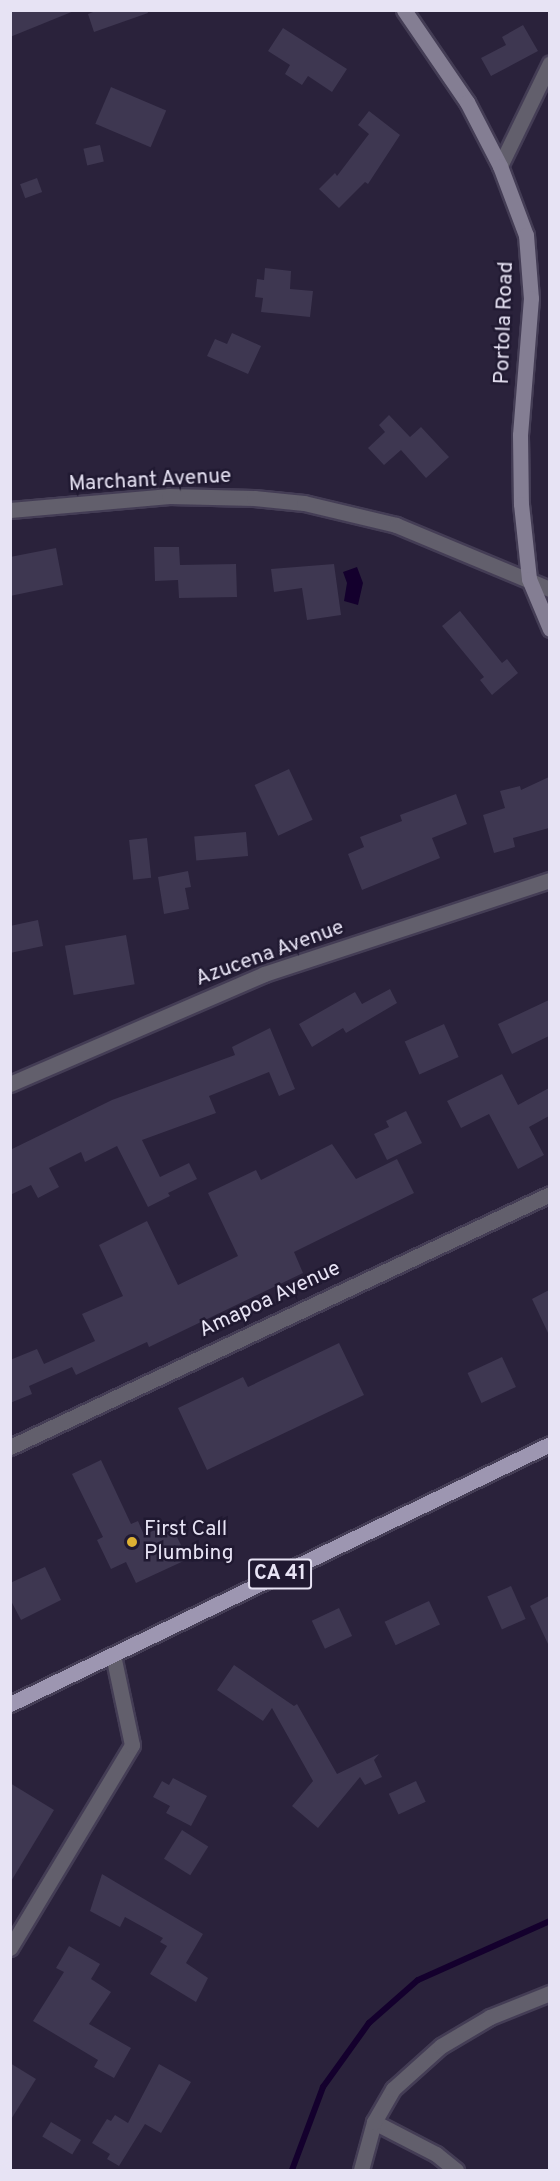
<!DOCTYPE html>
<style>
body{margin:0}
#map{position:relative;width:560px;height:2181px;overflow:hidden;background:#2a223b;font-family:Overpass,sans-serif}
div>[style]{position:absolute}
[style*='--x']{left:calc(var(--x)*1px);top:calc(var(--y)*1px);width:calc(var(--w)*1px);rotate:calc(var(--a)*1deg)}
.water>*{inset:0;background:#14002d}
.stream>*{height:6px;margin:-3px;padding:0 3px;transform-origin:3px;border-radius:3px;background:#14002d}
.building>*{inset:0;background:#3e3751;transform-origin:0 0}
.roads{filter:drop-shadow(2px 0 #443d55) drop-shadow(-2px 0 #443d55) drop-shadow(0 2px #443d55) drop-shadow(0 -2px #443d55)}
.street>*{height:15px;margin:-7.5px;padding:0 7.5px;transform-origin:7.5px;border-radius:7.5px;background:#625f6c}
.secondary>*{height:15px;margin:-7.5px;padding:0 7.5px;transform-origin:7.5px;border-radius:7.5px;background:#847e93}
.primary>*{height:15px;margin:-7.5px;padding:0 7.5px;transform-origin:7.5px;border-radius:7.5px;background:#9d96b1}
.dots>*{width:16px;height:16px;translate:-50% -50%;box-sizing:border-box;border:3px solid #201931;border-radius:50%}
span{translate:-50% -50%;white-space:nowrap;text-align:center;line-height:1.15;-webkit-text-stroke:5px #201931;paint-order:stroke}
.shield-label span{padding:2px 4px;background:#201931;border:2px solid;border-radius:4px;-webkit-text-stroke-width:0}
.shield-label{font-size:20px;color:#e7e3f4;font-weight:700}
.street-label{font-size:21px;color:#e7e3f4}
.poi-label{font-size:21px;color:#e7e3f4}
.left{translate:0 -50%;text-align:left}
.frame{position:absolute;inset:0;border:12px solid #e7e3f4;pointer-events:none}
</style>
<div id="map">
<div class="water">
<i style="clip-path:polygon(357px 567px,363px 583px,358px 605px,344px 601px,347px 583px,343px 572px)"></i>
</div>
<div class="stream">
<i style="--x:292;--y:2170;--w:89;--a:-69.5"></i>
<i style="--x:323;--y:2087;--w:79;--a:-54.3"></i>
<i style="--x:369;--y:2023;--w:65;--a:-41.3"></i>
<i style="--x:418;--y:1980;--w:145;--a:-24.1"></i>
</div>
<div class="building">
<i style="clip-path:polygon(10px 10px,74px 10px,74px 11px,10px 37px)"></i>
<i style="clip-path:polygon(98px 10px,147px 10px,148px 13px,94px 32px,88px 14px)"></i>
<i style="clip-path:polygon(523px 25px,538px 51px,491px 76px,481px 58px,506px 45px,502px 37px)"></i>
<i style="clip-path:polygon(283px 28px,347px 69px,332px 92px,308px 76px,302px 85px,285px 74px,290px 65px,268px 51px)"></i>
<i style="left:111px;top:87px;width:60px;height:40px;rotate:23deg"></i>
<i style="clip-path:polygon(369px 111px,400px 135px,368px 184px,365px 182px,339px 208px,319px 189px,335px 173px,337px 176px,369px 134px,358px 125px)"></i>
<i style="left:100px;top:145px;width:17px;height:17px;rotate:77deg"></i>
<i style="left:37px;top:178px;width:15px;height:18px;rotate:70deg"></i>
<i style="clip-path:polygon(265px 268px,291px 271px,290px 289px,313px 291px,310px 317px,261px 312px,263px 298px,255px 297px,257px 279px,264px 280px)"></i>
<i style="clip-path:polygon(232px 333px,261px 346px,248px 374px,207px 356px,215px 339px,227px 344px)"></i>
<i style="clip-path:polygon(389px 415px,410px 437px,421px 427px,449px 457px,426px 478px,401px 450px,384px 465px,368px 448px,385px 432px,379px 425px)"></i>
<i style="clip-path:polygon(154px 547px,179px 547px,180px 565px,236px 564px,237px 597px,179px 598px,178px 580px,155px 581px)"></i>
<i style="clip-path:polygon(56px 548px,63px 585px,10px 596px,10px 557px)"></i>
<i style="clip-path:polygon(334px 564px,341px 615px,307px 620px,302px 588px,274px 592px,271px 569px)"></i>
<i style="clip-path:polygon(460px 611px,502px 663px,507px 659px,518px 673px,492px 695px,480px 680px,484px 677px,442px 626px)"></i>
<i style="left:289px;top:769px;width:56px;height:38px;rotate:65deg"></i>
<i style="clip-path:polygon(549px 777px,549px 828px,513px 838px,515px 847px,494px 853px,483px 815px,505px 808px,500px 791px,520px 786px,521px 790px)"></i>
<i style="clip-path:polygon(456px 794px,467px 824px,432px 838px,440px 858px,362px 890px,348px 854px,364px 847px,360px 837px,402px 821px,400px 815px)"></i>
<i style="left:246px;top:832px;width:24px;height:52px;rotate:85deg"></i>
<i style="left:147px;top:838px;width:40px;height:18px;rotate:84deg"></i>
<i style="clip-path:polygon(188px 871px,191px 887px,185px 888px,189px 909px,164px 914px,158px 877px)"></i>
<i style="clip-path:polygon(38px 920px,43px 946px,10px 953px,10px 926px)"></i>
<i style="left:126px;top:935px;width:50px;height:62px;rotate:80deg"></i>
<i style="clip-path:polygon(390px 989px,397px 1003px,346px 1033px,343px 1028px,312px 1047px,299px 1024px,355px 992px,362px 1004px)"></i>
<i style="clip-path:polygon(549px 1000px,549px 1036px,512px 1054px,498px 1024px)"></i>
<i style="left:444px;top:1024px;width:36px;height:43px;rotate:66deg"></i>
<i style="clip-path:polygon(270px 1028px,295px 1089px,279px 1096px,269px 1072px,209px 1096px,216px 1113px,142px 1140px,160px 1177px,189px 1163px,197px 1179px,168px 1193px,170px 1196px,148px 1207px,117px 1146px,85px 1162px,81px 1152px,49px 1168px,59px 1187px,38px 1198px,31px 1185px,10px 1195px,10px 1150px,112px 1100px,235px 1055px,232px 1047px)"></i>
<i style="clip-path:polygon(502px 1074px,518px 1105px,549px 1088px,549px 1116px,529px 1127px,544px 1155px,518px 1169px,489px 1114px,461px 1128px,447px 1101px)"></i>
<i style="clip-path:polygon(406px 1111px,422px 1143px,387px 1160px,374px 1134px,389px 1127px,386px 1121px)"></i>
<i style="clip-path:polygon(332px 1144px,356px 1179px,397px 1159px,414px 1193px,294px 1252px,303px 1273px,149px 1347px,147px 1342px,76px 1375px,72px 1367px,29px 1386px,32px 1394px,10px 1403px,10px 1360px,37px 1349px,44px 1364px,95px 1341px,82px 1314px,123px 1296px,99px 1245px,147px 1221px,178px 1285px,238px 1256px,208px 1193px,256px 1170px,261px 1180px)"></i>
<i style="clip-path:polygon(549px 1290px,549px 1335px,532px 1299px)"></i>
<i style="clip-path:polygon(339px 1343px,364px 1395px,207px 1470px,178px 1408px,243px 1377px,248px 1387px)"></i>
<i style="left:502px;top:1357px;width:33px;height:38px;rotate:65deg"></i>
<i style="clip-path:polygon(101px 1460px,131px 1524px,138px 1521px,144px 1535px,170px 1523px,188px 1559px,136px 1583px,126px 1562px,111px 1569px,97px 1540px,103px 1537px,72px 1474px)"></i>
<i style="clip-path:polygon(45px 1567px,61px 1600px,21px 1620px,10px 1599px,10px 1583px)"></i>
<i style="left:511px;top:1586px;width:36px;height:26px;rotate:66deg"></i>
<i style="clip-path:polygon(549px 1596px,549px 1646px,530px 1606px)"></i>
<i style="left:429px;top:1601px;width:26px;height:49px;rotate:65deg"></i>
<i style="left:339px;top:1608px;width:31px;height:30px;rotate:65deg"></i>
<i style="clip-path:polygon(234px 1665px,294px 1706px,297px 1704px,337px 1774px,379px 1754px,374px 1760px,382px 1777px,365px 1785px,360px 1777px,318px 1828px,292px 1806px,313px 1781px,272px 1708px,263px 1721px,217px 1690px)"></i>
<i style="clip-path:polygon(173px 1778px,207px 1796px,191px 1826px,166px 1813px,170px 1806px,153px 1797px,162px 1781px,169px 1785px)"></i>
<i style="left:416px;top:1781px;width:23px;height:30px;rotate:65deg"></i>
<i style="clip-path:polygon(10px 1783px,54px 1810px,10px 1883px)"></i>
<i style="left:182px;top:1830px;width:31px;height:34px;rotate:32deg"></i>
<i style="clip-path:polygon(102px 1874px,203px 1934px,186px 1963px,208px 1978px,196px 2002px,150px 1974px,167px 1946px,160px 1942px,163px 1938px,125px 1917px,120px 1927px,90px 1911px)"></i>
<i style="clip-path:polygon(69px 1946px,100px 1964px,91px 1979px,111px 1992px,89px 2024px,131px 2048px,114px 2078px,94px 2067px,98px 2060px,33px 2021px,64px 1972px,56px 1968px)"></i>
<i style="clip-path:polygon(10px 2063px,36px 2079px,10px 2121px)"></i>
<i style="clip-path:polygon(159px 2064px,191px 2082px,161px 2133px,145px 2124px,119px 2166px,107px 2159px,110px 2154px,92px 2143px,107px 2119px,111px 2121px,115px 2115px,128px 2123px)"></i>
<i style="left:51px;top:2122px;width:35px;height:17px;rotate:31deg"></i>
</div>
<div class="roads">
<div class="street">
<i style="--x:500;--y:166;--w:114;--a:-64.1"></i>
<i style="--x:10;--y:510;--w:160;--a:-5"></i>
<i style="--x:169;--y:496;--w:85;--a:1.3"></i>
<i style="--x:254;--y:498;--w:50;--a:5.7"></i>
<i style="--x:304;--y:503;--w:95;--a:13.4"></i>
<i style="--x:396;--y:525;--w:167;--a:22.6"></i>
<i style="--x:10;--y:1084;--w:277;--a:-23.4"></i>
<i style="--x:264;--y:974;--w:301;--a:-18.2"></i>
<i style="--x:10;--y:1447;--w:596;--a:-25.1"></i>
<i style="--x:10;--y:1948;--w:237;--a:-59"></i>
<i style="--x:132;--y:1745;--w:92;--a:-101.9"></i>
<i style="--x:374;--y:2122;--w:70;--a:27.3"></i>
<i style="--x:436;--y:2154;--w:26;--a:39"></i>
<i style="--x:361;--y:2170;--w:50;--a:-74.8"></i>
<i style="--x:374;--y:2122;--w:38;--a:-60"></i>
<i style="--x:393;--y:2089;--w:64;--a:-41.9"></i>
<i style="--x:441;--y:2046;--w:57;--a:-30.6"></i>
<i style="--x:490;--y:2017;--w:65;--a:-21.8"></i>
</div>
<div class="secondary">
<i style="--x:404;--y:10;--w:112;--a:55.6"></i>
<i style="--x:467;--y:102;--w:72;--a:62.7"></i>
<i style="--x:500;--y:166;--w:74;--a:69.4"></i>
<i style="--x:526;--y:235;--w:63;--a:85.5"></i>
<i style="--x:531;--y:298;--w:137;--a:94.6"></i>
<i style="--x:520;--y:435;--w:69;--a:89.2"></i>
<i style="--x:521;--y:504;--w:75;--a:83.9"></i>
<i style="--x:529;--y:579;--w:54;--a:67.2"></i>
</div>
<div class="primary">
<i style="--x:10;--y:1704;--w:599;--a:-25.71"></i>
</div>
</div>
<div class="dots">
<i style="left:132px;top:1542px;background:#deb133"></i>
</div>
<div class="shield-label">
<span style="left:280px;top:1574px">CA 41</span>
</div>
<div class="street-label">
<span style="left:505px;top:323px;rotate:-88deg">Portola Road</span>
<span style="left:150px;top:481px;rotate:-3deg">Marchant Avenue</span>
<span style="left:270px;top:954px;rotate:-20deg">Azucena Avenue</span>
<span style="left:270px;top:1300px;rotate:-25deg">Amapoa Avenue</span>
</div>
<div class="poi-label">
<span class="left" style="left:144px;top:1542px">First Call<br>Plumbing</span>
</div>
<div class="frame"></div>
</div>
